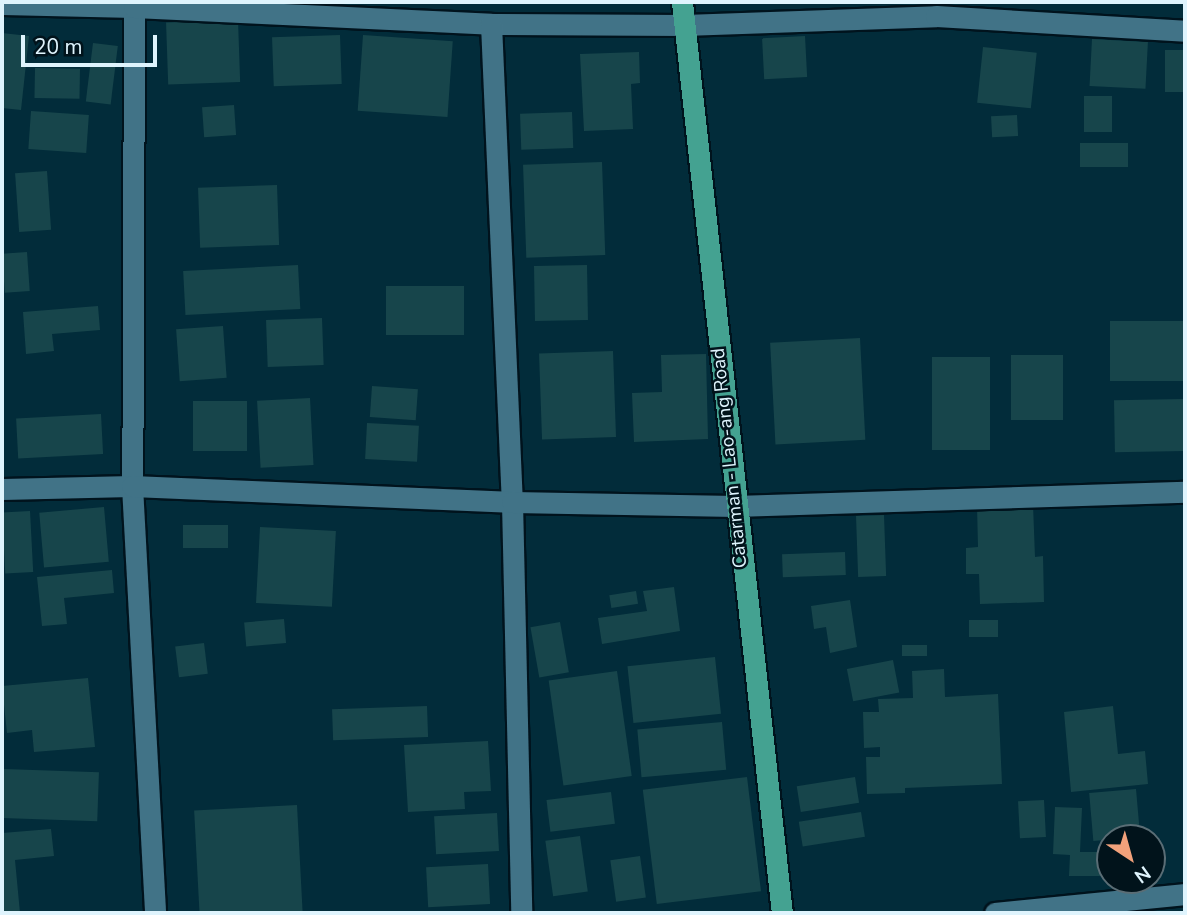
<!DOCTYPE html>
<style>
body{margin:0}
#map{position:relative;width:1187px;height:915px;overflow:hidden;background:#022c3a;font-family:"Nunito Sans",sans-serif}
div>[style]{position:absolute}
[style*='--x']{left:calc(var(--x)*1px);top:calc(var(--y)*1px);width:calc(var(--w)*1px);rotate:calc(var(--a)*1deg)}
.building>*{inset:0;background:#17454b;transform-origin:0 0}
.roads{filter:drop-shadow(2px 0 #00131d) drop-shadow(-2px 0 #00131d) drop-shadow(0 2px #00131d) drop-shadow(0 -2px #00131d)}
.minor>*{height:21px;margin:-10.5px;padding:0 10.5px;transform-origin:10.5px;border-radius:10.5px;background:#417387}
.major>*{height:21px;margin:-10.5px;padding:0 10.5px;transform-origin:10.5px;border-radius:10.5px;background:#44a291}
span{translate:-50% -50%;white-space:nowrap;text-align:center;line-height:1.15;-webkit-text-stroke:5px #01131b;paint-order:stroke}
.street-label{font-size:19px;color:#dff4fd}
.frame{position:absolute;inset:0;border:4px solid #dff4fd;pointer-events:none}
.north{position:absolute;left:1096px;top:824px;width:70px;height:70px;box-sizing:border-box;background:#01131b;border:2px solid #5a6d75;border-radius:50%;rotate:144deg;font-size:19px;font-weight:700;line-height:28px;text-align:center;color:#dff4fd}
.north::after{content:'';display:block;margin:auto;width:24px;height:32px;background:#f1a17b;clip-path:polygon(50% 0,100% 100%,50% 72%,0 100%)}
.scale{position:absolute;left:21px;top:35px;width:136px;height:32px;box-sizing:border-box;border:4px solid #dff4fd;border-top:0;padding-left:9px;font-size:21px;line-height:24px;white-space:nowrap;color:#dff4fd;-webkit-text-stroke:5px #01131b;paint-order:stroke}
</style>
<div id="map">
<div class="building">
<i style="left:238px;top:20px;width:62px;height:72px;rotate:88deg"></i>
<i style="clip-path:polygon(2px 33px,29px 36px,21px 110px,2px 108px)"></i>
<i style="left:340px;top:35px;width:49px;height:68px;rotate:88deg"></i>
<i style="left:363px;top:35px;width:90px;height:76px;rotate:4deg"></i>
<i style="left:805px;top:36px;width:41px;height:43px;rotate:87deg"></i>
<i style="left:1092px;top:39px;width:56px;height:47px;rotate:3deg"></i>
<i style="left:93px;top:43px;width:25px;height:59px;rotate:7deg"></i>
<i style="left:983px;top:47px;width:54px;height:56px;rotate:6deg"></i>
<i style="left:1185px;top:50px;width:42px;height:20px;rotate:90deg"></i>
<i style="clip-path:polygon(639px 52px,640px 83px,631px 84px,633px 129px,584px 131px,580px 54px)"></i>
<i style="left:35px;top:68px;width:45px;height:30px;rotate:1deg"></i>
<i style="left:1084px;top:96px;width:28px;height:36px"></i>
<i style="left:234px;top:105px;width:30px;height:32px;rotate:86deg"></i>
<i style="left:31px;top:111px;width:58px;height:38px;rotate:4deg"></i>
<i style="left:572px;top:112px;width:36px;height:52px;rotate:88deg"></i>
<i style="left:1017px;top:115px;width:21px;height:26px;rotate:87deg"></i>
<i style="left:1128px;top:143px;width:24px;height:48px;rotate:90deg"></i>
<i style="left:602px;top:162px;width:93px;height:79px;rotate:88deg"></i>
<i style="left:47px;top:171px;width:59px;height:32px;rotate:86deg"></i>
<i style="left:277px;top:185px;width:60px;height:79px;rotate:88deg"></i>
<i style="left:27px;top:252px;width:39px;height:25px;rotate:86deg"></i>
<i style="left:298px;top:265px;width:44px;height:115px;rotate:87deg"></i>
<i style="left:587px;top:265px;width:55px;height:53px;rotate:89deg"></i>
<i style="left:386px;top:286px;width:78px;height:49px"></i>
<i style="clip-path:polygon(98px 306px,100px 330px,52px 334px,54px 351px,26px 354px,23px 312px)"></i>
<i style="left:322px;top:318px;width:47px;height:56px;rotate:88deg"></i>
<i style="left:1110px;top:321px;width:74px;height:60px"></i>
<i style="left:223px;top:326px;width:52px;height:47px;rotate:86deg"></i>
<i style="left:860px;top:338px;width:102px;height:90px;rotate:87deg"></i>
<i style="left:613px;top:351px;width:86px;height:74px;rotate:88deg"></i>
<i style="clip-path:polygon(706px 354px,708px 439px,634px 442px,632px 393px,662px 392px,661px 355px)"></i>
<i style="left:1011px;top:355px;width:52px;height:65px"></i>
<i style="left:990px;top:357px;width:93px;height:58px;rotate:90deg"></i>
<i style="left:372px;top:386px;width:46px;height:31px;rotate:4deg"></i>
<i style="left:310px;top:398px;width:67px;height:53px;rotate:87deg"></i>
<i style="left:1184px;top:399px;width:52px;height:70px;rotate:89deg"></i>
<i style="left:247px;top:401px;width:50px;height:54px;rotate:90deg"></i>
<i style="left:101px;top:414px;width:40px;height:85px;rotate:87deg"></i>
<i style="left:367px;top:423px;width:52px;height:36px;rotate:3deg"></i>
<i style="clip-path:polygon(1033px 504px,1035px 557px,1043px 556px,1044px 602px,980px 604px,979px 574px,966px 574px,966px 548px,978px 547px,977px 506px)"></i>
<i style="left:104px;top:507px;width:55px;height:65px;rotate:85deg"></i>
<i style="left:30px;top:511px;width:61px;height:28px;rotate:87deg"></i>
<i style="left:884px;top:515px;width:61px;height:28px;rotate:88deg"></i>
<i style="left:183px;top:525px;width:45px;height:23px"></i>
<i style="left:260px;top:527px;width:76px;height:76px;rotate:3deg"></i>
<i style="left:845px;top:552px;width:23px;height:63px;rotate:88deg"></i>
<i style="clip-path:polygon(112px 570px,114px 593px,64px 598px,67px 624px,42px 626px,37px 577px)"></i>
<i style="clip-path:polygon(674px 587px,680px 631px,602px 644px,598px 618px,647px 611px,643px 591px)"></i>
<i style="left:636px;top:591px;width:13px;height:27px;rotate:81deg"></i>
<i style="clip-path:polygon(850px 600px,857px 647px,830px 653px,826px 627px,814px 629px,811px 606px)"></i>
<i style="left:284px;top:619px;width:24px;height:40px;rotate:85deg"></i>
<i style="left:998px;top:620px;width:17px;height:29px;rotate:90deg"></i>
<i style="left:560px;top:622px;width:51px;height:30px;rotate:80deg"></i>
<i style="left:204px;top:643px;width:31px;height:29px;rotate:83deg"></i>
<i style="left:902px;top:645px;width:25px;height:11px"></i>
<i style="left:715px;top:657px;width:57px;height:88px;rotate:84deg"></i>
<i style="left:893px;top:660px;width:33px;height:47px;rotate:79deg"></i>
<i style="clip-path:polygon(944px 669px,945px 697px,998px 694px,1002px 784px,905px 788px,905px 793px,867px 794px,866px 757px,880px 757px,880px 747px,864px 748px,863px 712px,879px 712px,878px 699px,913px 698px,912px 671px)"></i>
<i style="left:617px;top:671px;width:106px;height:69px;rotate:82deg"></i>
<i style="clip-path:polygon(88px 678px,95px 747px,34px 752px,32px 730px,7px 733px,2px 686px)"></i>
<i style="left:427px;top:706px;width:31px;height:95px;rotate:88deg"></i>
<i style="clip-path:polygon(1113px 706px,1118px 754px,1145px 751px,1148px 784px,1071px 792px,1064px 712px)"></i>
<i style="left:722px;top:722px;width:48px;height:85px;rotate:85deg"></i>
<i style="clip-path:polygon(488px 741px,491px 791px,464px 792px,465px 809px,408px 812px,404px 745px)"></i>
<i style="left:4px;top:769px;width:95px;height:49px;rotate:2deg"></i>
<i style="left:747px;top:777px;width:115px;height:105px;rotate:83deg"></i>
<i style="left:855px;top:777px;width:26px;height:59px;rotate:81deg"></i>
<i style="left:1136px;top:789px;width:48px;height:47px;rotate:85deg"></i>
<i style="left:611px;top:792px;width:32px;height:65px;rotate:83deg"></i>
<i style="left:1044px;top:800px;width:37px;height:26px;rotate:87deg"></i>
<i style="left:297px;top:805px;width:108px;height:103px;rotate:87deg"></i>
<i style="clip-path:polygon(1055px 807px,1082px 808px,1080px 852px,1101px 852px,1100px 876px,1069px 876px,1070px 855px,1053px 854px)"></i>
<i style="left:861px;top:812px;width:25px;height:63px;rotate:81deg"></i>
<i style="left:497px;top:813px;width:38px;height:63px;rotate:87deg"></i>
<i style="clip-path:polygon(51px 829px,54px 856px,15px 860px,20px 913px,2px 913px,2px 833px)"></i>
<i style="left:580px;top:836px;width:56px;height:35px;rotate:82deg"></i>
<i style="left:640px;top:856px;width:42px;height:30px;rotate:82deg"></i>
<i style="left:488px;top:864px;width:40px;height:62px;rotate:87deg"></i>
</div>
<div class="roads">
<div class="minor">
<i style="--x:134;--y:2;--w:484;--a:90.2"></i>
<i style="--x:132;--y:486;--w:428;--a:86.9"></i>
<i style="--x:2;--y:4;--w:132;--a:1.3"></i>
<i style="--x:134;--y:7;--w:357;--a:2.7"></i>
<i style="--x:491;--y:24;--w:193;--a:0.3"></i>
<i style="--x:684;--y:25;--w:252;--a:-2"></i>
<i style="--x:936;--y:16;--w:249;--a:3.4"></i>
<i style="--x:491;--y:24;--w:478;--a:87.5"></i>
<i style="--x:512;--y:502;--w:411;--a:88.7"></i>
<i style="--x:2;--y:489;--w:130;--a:-1.3"></i>
<i style="--x:132;--y:486;--w:380;--a:2.4"></i>
<i style="--x:512;--y:502;--w:223;--a:1"></i>
<i style="--x:735;--y:506;--w:450;--a:-1.8"></i>
<i style="--x:995;--y:913;--w:191;--a:-5.7"></i>
</div>
<div class="major">
<i style="--x:682;--y:2;--w:916;--a:83.74"></i>
</div>
</div>
<div class="street-label">
<span style="left:730px;top:458px;rotate:-96deg">Catarman - Lao-ang Road</span>
</div>
<div class="frame"></div>
<div class="north">N</div>
<div class="scale">20 m</div>
</div>
